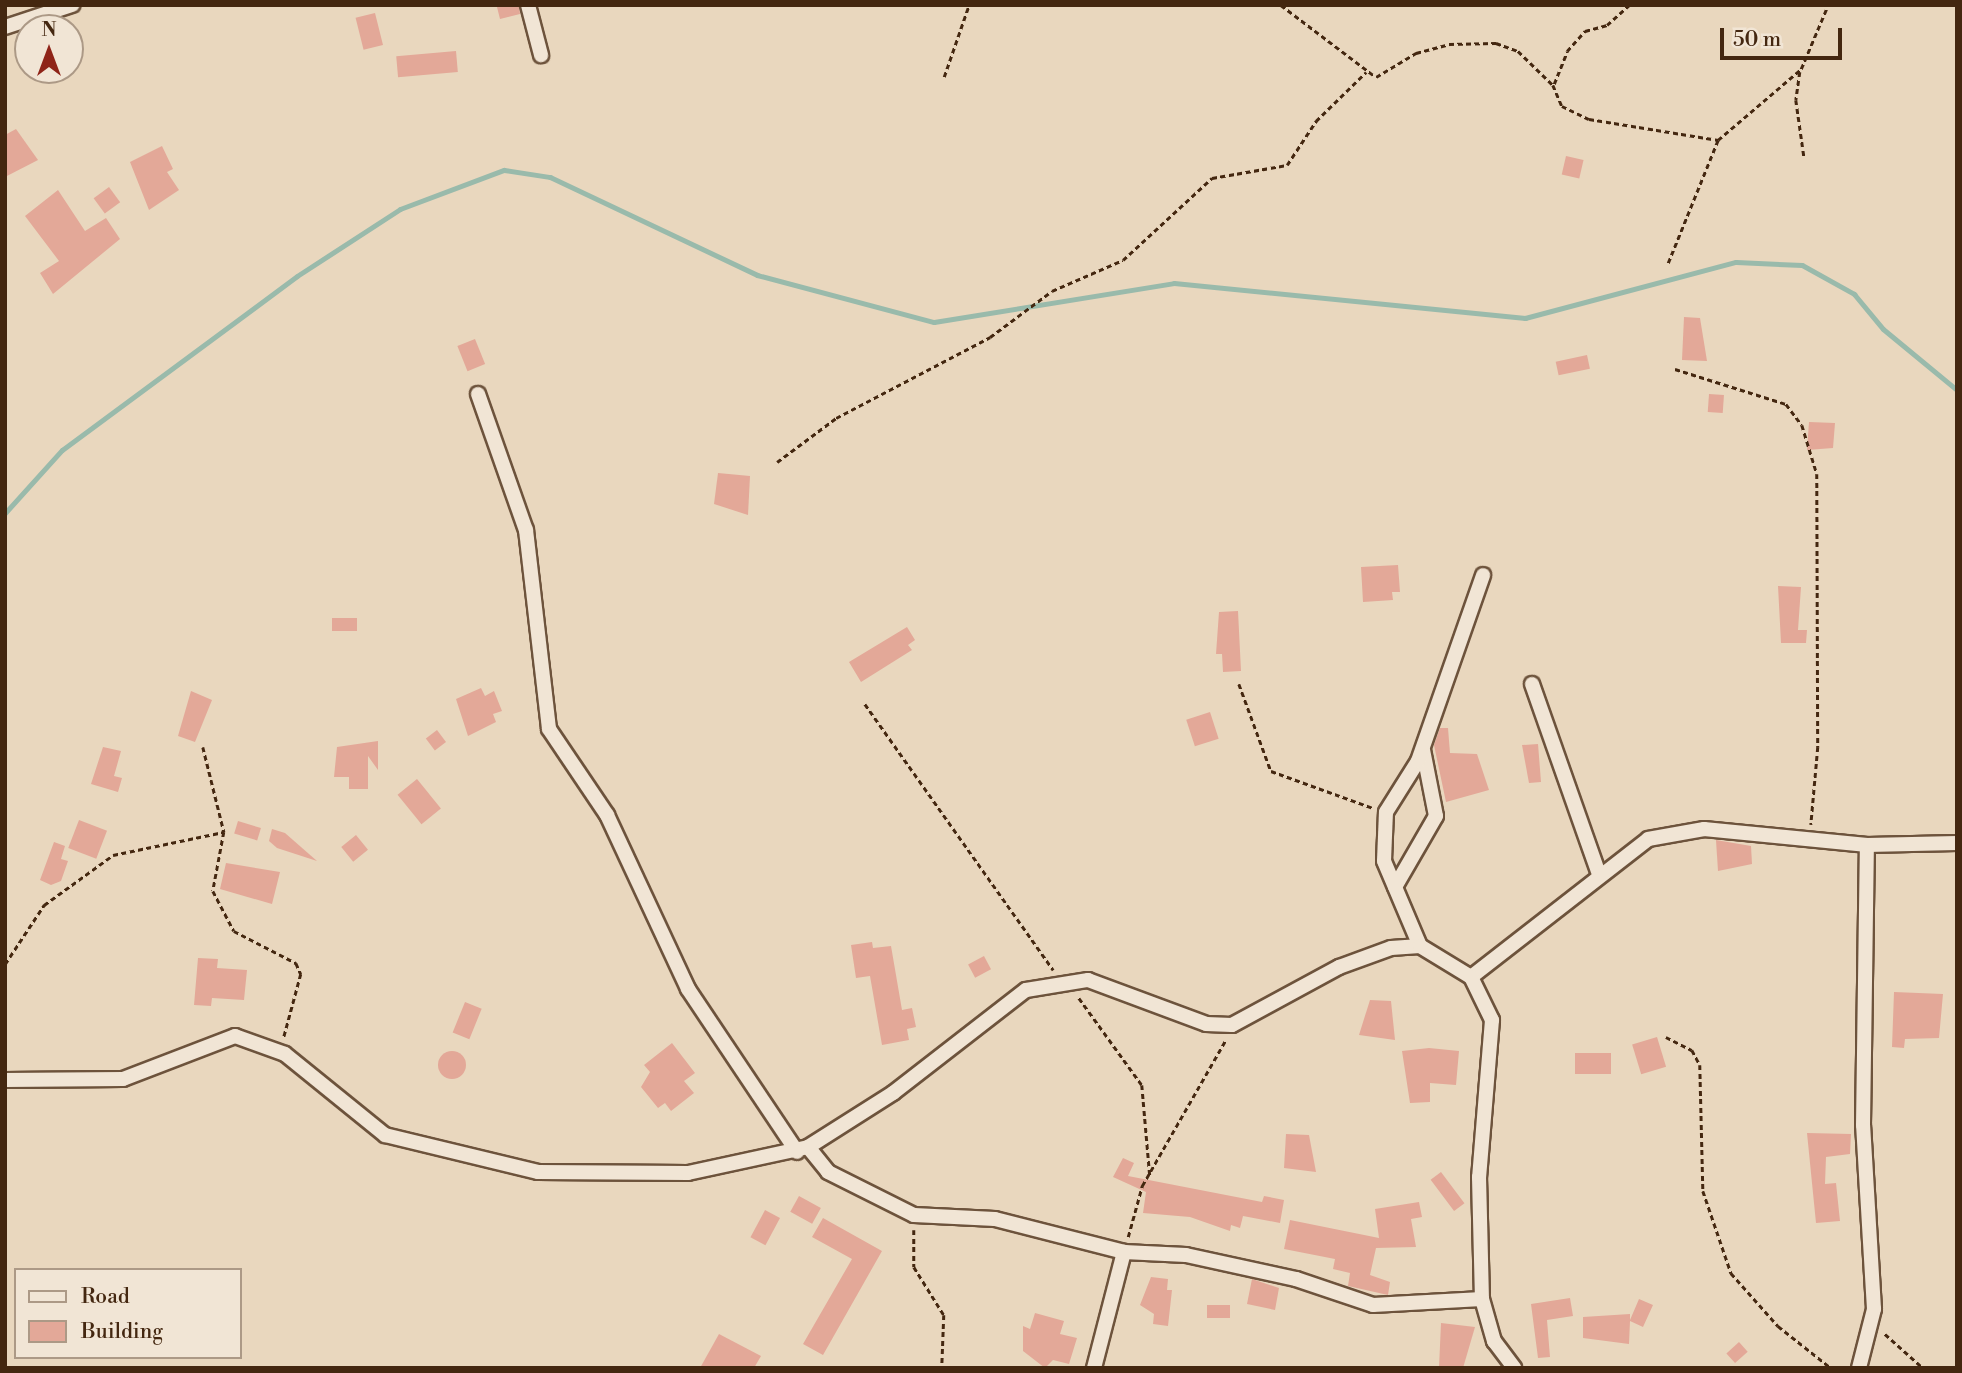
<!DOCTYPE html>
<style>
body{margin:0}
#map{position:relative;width:1962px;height:1373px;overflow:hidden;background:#e9d7be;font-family:"Libre Bodoni",serif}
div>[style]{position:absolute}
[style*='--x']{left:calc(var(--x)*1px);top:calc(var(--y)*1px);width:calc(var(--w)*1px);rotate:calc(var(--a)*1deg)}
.stream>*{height:5px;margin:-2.5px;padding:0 2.5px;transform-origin:2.5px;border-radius:2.5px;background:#99baab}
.building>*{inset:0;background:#e3a898;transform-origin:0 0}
.round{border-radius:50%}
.path>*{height:2.5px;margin-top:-1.25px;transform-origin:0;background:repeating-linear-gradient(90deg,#442710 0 5px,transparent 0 8.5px)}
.roads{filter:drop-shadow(2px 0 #6d533c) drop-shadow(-2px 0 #6d533c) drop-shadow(0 2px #6d533c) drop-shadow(0 -2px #6d533c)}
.street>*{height:14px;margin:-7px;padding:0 7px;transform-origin:7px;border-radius:7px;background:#f1e5d5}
span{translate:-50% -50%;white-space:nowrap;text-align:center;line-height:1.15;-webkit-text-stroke:5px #f1e5d5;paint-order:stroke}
.frame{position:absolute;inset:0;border:7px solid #442710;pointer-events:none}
.legend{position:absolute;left:14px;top:1268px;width:228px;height:91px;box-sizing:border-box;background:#f1e5d5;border:2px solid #ac9986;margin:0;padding:9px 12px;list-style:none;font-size:21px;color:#442710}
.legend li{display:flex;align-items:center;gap:14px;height:35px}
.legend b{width:35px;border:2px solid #ac9986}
.north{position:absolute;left:14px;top:14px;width:70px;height:70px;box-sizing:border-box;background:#f1e5d5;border:2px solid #ac9986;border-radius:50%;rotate:0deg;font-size:19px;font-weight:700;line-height:28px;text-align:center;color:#442710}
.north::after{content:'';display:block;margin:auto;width:24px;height:32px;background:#8f2418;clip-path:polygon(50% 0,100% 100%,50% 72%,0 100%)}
.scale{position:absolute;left:1720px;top:28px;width:122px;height:32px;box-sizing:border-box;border:4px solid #442710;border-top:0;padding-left:9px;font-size:21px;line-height:24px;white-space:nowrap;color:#442710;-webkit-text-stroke:5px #f1e5d5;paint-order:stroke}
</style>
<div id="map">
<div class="stream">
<i style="--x:5;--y:513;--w:85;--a:-47.9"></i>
<i style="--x:62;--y:450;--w:292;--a:-36.5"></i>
<i style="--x:297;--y:276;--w:123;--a:-33"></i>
<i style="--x:400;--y:209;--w:111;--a:-20.6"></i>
<i style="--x:504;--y:170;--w:47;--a:8.7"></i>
<i style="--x:550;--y:177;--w:229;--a:25.3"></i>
<i style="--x:757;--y:275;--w:183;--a:14.9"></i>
<i style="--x:934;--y:322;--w:243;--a:-9.2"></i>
<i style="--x:1174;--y:283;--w:353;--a:5.7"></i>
<i style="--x:1525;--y:318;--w:218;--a:-14.9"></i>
<i style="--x:1736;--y:262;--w:66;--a:2.6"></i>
<i style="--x:1802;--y:265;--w:60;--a:29.1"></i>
<i style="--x:1854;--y:294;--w:45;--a:50.4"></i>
<i style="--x:1883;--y:329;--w:96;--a:39.5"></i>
</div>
<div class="building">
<i style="clip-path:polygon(504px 5px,519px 5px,520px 14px,500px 19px,497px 7px)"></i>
<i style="left:375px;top:13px;width:33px;height:20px;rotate:76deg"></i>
<i style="left:456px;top:51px;width:21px;height:60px;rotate:85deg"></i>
<i style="clip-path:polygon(16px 129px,38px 160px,5px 177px,5px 135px)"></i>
<i style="clip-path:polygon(162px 146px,173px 169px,167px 172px,179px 190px,149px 210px,130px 162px)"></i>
<i style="left:1566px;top:156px;width:18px;height:19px;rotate:13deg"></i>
<i style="left:109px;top:187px;width:19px;height:19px;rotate:54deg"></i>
<i style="clip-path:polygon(58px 190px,85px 231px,106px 218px,120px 239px,53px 294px,40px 273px,59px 261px,25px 216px)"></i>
<i style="clip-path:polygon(1684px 317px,1700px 318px,1707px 361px,1682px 360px)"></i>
<i style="left:475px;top:339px;width:27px;height:19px;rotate:68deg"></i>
<i style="left:1587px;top:355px;width:14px;height:32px;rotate:78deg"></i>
<i style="left:1709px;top:394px;width:15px;height:18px;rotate:4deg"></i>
<i style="clip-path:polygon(1809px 422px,1835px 423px,1833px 448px,1807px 450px)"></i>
<i style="clip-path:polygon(718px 473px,750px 476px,748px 515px,714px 504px)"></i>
<i style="clip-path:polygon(1398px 565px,1400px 592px,1392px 592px,1393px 600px,1363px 602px,1361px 567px)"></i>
<i style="clip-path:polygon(1778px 586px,1801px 587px,1798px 630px,1807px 630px,1806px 643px,1781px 643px)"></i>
<i style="clip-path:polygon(1238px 611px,1241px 671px,1223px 672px,1222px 654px,1216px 654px,1219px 612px)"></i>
<i style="left:357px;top:618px;width:13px;height:25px;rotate:90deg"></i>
<i style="clip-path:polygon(907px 627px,915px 640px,908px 645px,912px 650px,861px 682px,849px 662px)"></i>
<i style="clip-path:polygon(481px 688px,485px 696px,494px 691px,502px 711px,493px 714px,496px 722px,468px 736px,456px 699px)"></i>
<i style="clip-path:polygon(191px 691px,212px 700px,195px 742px,178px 736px)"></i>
<i style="left:1210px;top:712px;width:28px;height:25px;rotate:72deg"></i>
<i style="clip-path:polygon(1440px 728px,1448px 728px,1450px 753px,1477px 754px,1489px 790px,1446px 802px,1434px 745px)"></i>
<i style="left:437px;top:730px;width:15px;height:14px;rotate:53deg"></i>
<i style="clip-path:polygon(378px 741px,378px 770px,368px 756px,368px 789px,349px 789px,349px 777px,334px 777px,337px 747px)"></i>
<i style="clip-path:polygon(1538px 744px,1541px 782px,1529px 783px,1522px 745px)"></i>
<i style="clip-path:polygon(103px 747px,121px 751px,114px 776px,122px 778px,118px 792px,91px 784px)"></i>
<i style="left:417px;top:779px;width:38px;height:25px;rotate:51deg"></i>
<i style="left:79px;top:820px;width:30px;height:30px;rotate:21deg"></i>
<i style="left:238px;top:821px;width:24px;height:13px;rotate:17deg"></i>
<i style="clip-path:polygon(272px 829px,285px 833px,317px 861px,277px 848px,269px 841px)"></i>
<i style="left:356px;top:835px;width:19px;height:19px;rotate:51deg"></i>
<i style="clip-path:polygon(1716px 840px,1751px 846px,1752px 864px,1718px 871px)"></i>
<i style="clip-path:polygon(54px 842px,65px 846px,61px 859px,68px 861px,61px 881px,51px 885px,40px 880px)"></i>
<i style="clip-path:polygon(226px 863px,280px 872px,272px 904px,220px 889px)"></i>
<i style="clip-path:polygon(872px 942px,873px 948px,891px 946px,902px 1010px,912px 1008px,916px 1027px,907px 1029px,909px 1040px,882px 1045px,870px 976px,856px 978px,851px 945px)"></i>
<i style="left:984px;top:956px;width:15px;height:18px;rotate:62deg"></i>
<i style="clip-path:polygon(198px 958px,218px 959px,217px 968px,247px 970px,244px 1000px,212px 998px,211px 1006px,194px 1005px)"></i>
<i style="clip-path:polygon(1894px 992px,1943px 994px,1939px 1038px,1905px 1039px,1904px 1048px,1892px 1047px)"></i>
<i style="clip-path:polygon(1370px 1000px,1391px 1001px,1395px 1040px,1359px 1035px)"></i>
<i style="left:465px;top:1002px;width:18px;height:33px;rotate:22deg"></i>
<i style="left:1657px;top:1037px;width:31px;height:26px;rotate:73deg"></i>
<i style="clip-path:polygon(672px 1043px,695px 1073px,684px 1081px,694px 1093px,671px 1111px,665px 1103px,658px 1108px,641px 1087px,650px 1072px,644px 1065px)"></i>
<i style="clip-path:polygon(1429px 1048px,1459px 1051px,1456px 1085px,1430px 1083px,1430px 1102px,1410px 1103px,1402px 1051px)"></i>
<i class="round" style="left:438px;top:1051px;width:28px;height:28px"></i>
<i style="left:1611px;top:1053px;width:21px;height:36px;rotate:90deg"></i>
<i style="clip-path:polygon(1807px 1133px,1851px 1134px,1850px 1154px,1826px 1157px,1825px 1184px,1836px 1183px,1840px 1221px,1816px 1223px)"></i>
<i style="clip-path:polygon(1286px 1134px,1309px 1135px,1316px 1172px,1284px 1168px)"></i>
<i style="clip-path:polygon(1123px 1158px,1134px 1163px,1128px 1176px,1262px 1202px,1264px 1196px,1284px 1200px,1280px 1223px,1243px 1216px,1240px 1228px,1231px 1225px,1230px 1231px,1190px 1217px,1143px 1213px,1146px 1192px,1113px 1177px)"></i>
<i style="left:1441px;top:1172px;width:39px;height:13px;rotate:53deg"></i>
<i style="left:799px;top:1196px;width:25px;height:18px;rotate:29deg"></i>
<i style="clip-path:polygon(1419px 1202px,1422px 1217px,1411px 1219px,1416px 1247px,1376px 1248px,1370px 1275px,1390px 1282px,1388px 1295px,1348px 1286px,1350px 1273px,1333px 1269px,1335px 1259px,1284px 1249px,1290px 1220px,1379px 1238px,1375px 1209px)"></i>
<i style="left:765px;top:1210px;width:17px;height:31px;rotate:28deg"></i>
<i style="clip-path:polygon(823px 1218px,882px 1251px,823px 1355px,803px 1344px,852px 1259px,812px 1237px)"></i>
<i style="clip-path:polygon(1151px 1277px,1168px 1279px,1167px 1290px,1172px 1290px,1168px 1326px,1153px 1324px,1154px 1314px,1140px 1305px)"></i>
<i style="clip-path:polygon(1252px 1279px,1279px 1288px,1275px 1310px,1247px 1304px)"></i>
<i style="clip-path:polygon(1570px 1298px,1573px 1316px,1547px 1320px,1550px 1357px,1538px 1358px,1531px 1304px)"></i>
<i style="clip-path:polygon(1639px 1299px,1653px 1305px,1643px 1327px,1630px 1321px,1629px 1344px,1583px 1338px,1583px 1317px,1630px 1314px,1630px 1320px)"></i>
<i style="left:1207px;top:1305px;width:23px;height:13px"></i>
<i style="clip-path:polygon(1035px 1313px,1064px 1321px,1060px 1334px,1077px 1338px,1069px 1364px,1053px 1360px,1045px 1368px,1023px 1351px,1023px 1326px,1030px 1329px)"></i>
<i style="clip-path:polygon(1441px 1323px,1475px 1327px,1463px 1368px,1439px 1368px)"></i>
<i style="clip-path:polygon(719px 1334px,761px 1356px,754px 1368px,700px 1368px)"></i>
<i style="left:1739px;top:1342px;width:13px;height:17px;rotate:48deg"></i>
</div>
<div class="path">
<i style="--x:1281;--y:5;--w:119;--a:37.2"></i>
<i style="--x:1376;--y:77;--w:47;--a:-31"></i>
<i style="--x:1416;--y:53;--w:34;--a:-15"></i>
<i style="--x:1449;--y:44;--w:47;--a:-1.2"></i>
<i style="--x:1496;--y:43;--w:23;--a:20"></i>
<i style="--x:1518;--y:51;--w:49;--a:44.2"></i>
<i style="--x:1553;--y:85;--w:23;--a:67"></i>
<i style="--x:1562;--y:106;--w:30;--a:26"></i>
<i style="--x:1589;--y:119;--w:131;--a:9.2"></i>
<i style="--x:1800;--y:72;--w:28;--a:98"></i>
<i style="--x:1796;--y:100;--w:57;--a:81.9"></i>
<i style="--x:944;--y:77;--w:76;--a:-70.9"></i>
<i style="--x:1554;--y:84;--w:35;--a:-68"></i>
<i style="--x:1567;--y:51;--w:27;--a:-48"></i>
<i style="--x:1585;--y:31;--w:23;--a:-15"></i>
<i style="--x:1607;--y:25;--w:30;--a:-42"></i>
<i style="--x:1668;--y:263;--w:133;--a:-67.9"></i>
<i style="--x:1718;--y:140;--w:109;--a:-40.5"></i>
<i style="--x:1801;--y:69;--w:69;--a:-67.1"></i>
<i style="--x:1675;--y:369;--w:116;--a:17.5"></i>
<i style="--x:1786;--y:404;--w:26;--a:53"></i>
<i style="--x:1802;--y:425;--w:51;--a:73"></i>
<i style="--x:1817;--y:474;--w:273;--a:89.8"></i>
<i style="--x:1818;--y:747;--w:78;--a:95.1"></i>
<i style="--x:777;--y:462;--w:74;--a:-36.7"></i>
<i style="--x:836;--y:418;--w:174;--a:-27.7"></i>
<i style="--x:990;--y:337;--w:77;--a:-36.6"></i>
<i style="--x:1052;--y:291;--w:77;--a:-23.6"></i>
<i style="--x:1123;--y:260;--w:121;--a:-42.7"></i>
<i style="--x:1212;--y:178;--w:76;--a:-9.8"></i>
<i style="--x:1287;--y:165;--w:53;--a:-56.6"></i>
<i style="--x:1316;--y:121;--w:70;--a:-44.4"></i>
<i style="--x:1239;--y:684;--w:93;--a:69.8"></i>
<i style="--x:1271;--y:771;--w:109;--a:19.9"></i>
<i style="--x:865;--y:704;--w:326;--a:54.7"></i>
<i style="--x:203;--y:747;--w:88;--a:76.1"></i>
<i style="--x:224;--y:832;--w:60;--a:100.6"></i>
<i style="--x:213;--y:891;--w:45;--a:62.3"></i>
<i style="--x:234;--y:931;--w:70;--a:27.3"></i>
<i style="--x:296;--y:963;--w:12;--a:66"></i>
<i style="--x:301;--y:974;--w:65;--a:105.1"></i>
<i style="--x:5;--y:964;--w:71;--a:-56.5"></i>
<i style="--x:44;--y:905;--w:85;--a:-35.9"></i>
<i style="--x:113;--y:855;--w:113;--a:-11.7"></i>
<i style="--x:1079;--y:998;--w:107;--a:54.1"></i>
<i style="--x:1142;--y:1085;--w:92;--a:85"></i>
<i style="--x:1666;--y:1037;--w:29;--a:27"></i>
<i style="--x:1692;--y:1050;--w:17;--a:62"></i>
<i style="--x:1700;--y:1065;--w:126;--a:88.6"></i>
<i style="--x:1703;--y:1191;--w:87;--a:71.1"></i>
<i style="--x:1731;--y:1273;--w:71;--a:48.4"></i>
<i style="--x:1778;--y:1326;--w:68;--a:38.4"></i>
<i style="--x:914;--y:1230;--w:37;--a:90"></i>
<i style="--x:914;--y:1267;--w:57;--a:58"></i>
<i style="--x:944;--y:1315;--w:53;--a:92.2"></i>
<i style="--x:1128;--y:1237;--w:53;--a:-74.6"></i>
<i style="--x:1142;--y:1186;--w:167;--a:-60.2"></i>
<i style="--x:1885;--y:1334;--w:51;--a:41.8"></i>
</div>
<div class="roads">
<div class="street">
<i style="--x:528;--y:5;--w:52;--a:75.4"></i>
<i style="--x:5;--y:27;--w:71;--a:-18.2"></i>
<i style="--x:478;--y:394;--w:144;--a:70.6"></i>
<i style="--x:526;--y:530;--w:200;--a:83.4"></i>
<i style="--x:549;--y:729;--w:104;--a:56"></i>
<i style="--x:607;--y:815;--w:192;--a:65"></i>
<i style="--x:688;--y:989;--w:196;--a:56.2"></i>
<i style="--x:1532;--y:684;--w:201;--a:70.6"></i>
<i style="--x:1395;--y:887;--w:82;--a:-60"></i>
<i style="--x:1436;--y:816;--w:67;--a:-101.1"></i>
<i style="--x:1420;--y:946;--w:92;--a:-113"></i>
<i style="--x:1384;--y:861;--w:49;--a:-87.7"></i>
<i style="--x:1386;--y:812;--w:60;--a:-57.9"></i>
<i style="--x:1418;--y:761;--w:197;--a:-70.7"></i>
<i style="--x:1471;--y:977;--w:224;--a:-37.9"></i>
<i style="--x:1648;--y:839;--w:57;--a:-10.1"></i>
<i style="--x:1704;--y:829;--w:164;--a:5.6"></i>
<i style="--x:1867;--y:845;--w:90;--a:-1.3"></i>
<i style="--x:5;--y:1080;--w:118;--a:-0.5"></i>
<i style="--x:123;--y:1079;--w:120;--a:-21"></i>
<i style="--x:235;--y:1036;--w:53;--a:19.8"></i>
<i style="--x:285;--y:1054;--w:129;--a:39"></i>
<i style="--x:385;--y:1135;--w:157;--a:13.6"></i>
<i style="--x:538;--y:1172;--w:150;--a:0.4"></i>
<i style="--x:688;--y:1173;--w:123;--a:-12.2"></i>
<i style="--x:808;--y:1147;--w:101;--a:-32.4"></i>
<i style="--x:893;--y:1093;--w:168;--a:-37.8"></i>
<i style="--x:1026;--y:990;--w:63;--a:-9.2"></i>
<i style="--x:1088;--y:980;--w:126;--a:20.4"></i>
<i style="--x:1206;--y:1024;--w:26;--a:2"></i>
<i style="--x:1232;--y:1025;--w:122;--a:-28.5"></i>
<i style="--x:1339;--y:967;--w:55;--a:-20.1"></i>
<i style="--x:1391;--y:948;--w:29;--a:-4"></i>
<i style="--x:1420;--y:946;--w:60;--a:31.3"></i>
<i style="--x:1471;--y:977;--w:48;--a:64"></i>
<i style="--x:1492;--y:1020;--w:158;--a:94.7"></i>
<i style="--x:1479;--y:1177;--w:122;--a:88.6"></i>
<i style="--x:1482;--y:1299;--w:44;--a:74.1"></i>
<i style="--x:1494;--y:1341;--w:34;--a:53"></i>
<i style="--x:808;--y:1147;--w:32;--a:51"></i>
<i style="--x:828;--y:1172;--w:96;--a:26.6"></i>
<i style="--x:914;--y:1215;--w:81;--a:2.8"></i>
<i style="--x:995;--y:1219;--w:133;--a:14.3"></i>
<i style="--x:1124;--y:1252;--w:62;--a:2.8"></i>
<i style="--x:1186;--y:1255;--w:113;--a:12.3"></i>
<i style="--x:1296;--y:1279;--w:81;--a:18.7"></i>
<i style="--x:1373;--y:1305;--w:109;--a:-3.2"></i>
<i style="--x:1094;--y:1368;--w:120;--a:-75.5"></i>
<i style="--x:1859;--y:1368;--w:61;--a:-75.7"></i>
<i style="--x:1874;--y:1309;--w:184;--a:-93.4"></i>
<i style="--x:1863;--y:1125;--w:280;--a:-89.2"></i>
</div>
</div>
<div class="frame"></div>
<ul class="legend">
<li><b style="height:9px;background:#f1e5d5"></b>Road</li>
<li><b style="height:19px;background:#e3a898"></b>Building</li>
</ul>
<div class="north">N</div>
<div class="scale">50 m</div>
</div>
